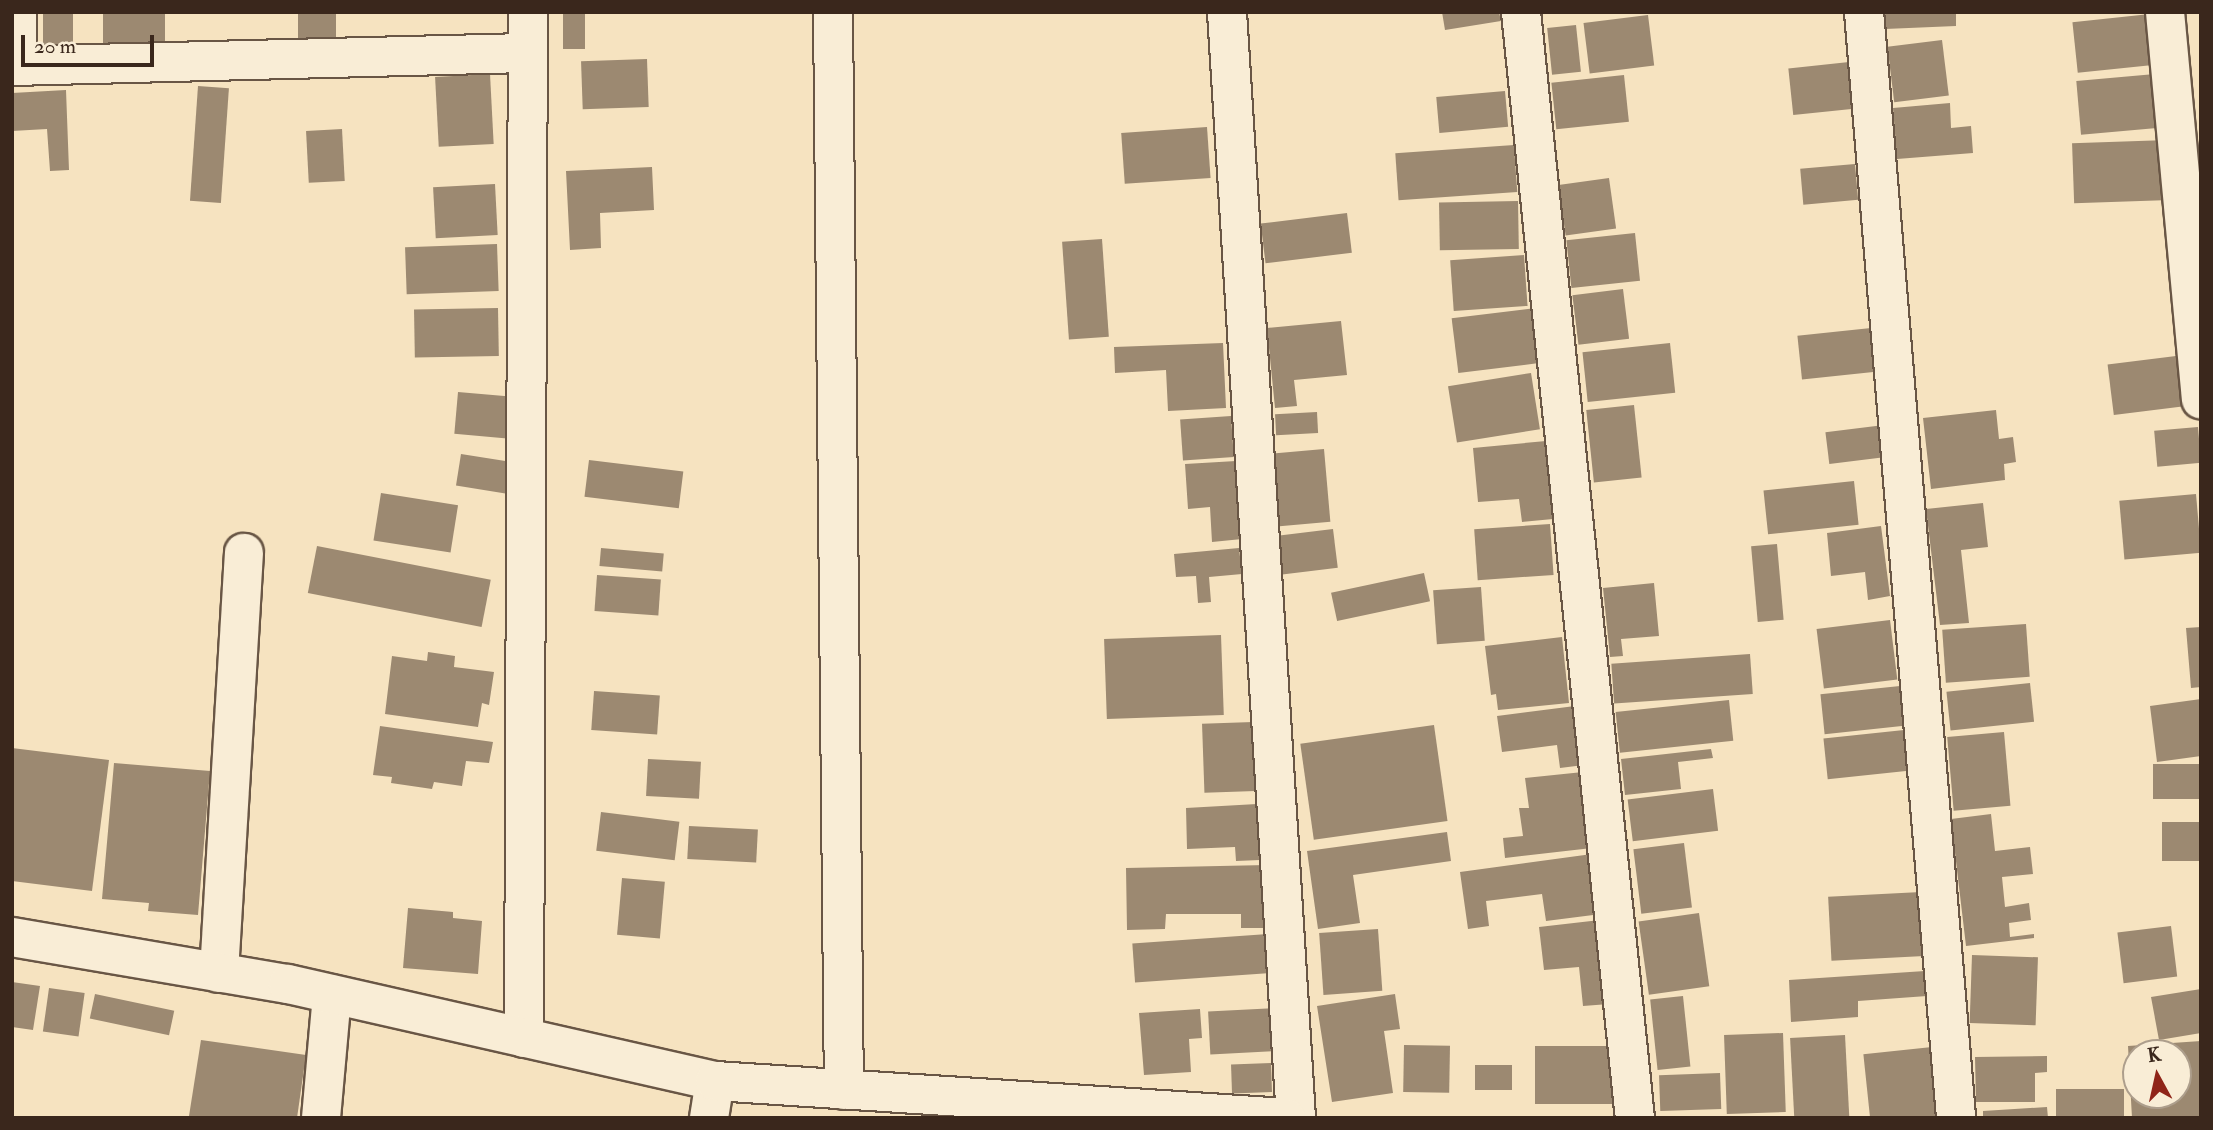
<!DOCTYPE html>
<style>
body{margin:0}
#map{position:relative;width:2213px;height:1130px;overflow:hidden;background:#f6e3c0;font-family:"IM FELL Double Pica",serif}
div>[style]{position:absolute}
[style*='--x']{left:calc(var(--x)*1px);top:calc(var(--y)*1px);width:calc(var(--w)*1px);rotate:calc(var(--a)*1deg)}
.building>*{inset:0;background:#9c8971;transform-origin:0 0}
.roads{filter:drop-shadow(2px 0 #695645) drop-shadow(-2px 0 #695645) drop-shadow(0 2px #695645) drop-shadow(0 -2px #695645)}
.street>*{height:38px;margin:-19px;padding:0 19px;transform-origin:19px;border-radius:19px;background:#f9edd6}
.secondary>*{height:38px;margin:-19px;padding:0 19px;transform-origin:19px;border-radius:19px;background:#f9edd6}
span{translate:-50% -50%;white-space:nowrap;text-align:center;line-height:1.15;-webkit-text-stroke:6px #f9edd6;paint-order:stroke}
.frame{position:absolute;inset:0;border:14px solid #3a271c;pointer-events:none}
.north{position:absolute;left:2122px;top:1039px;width:70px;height:70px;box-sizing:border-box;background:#f9edd6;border:2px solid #ad9e8c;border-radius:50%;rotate:352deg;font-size:19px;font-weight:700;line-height:28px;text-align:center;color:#3a271c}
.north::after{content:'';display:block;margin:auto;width:24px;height:32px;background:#8f2418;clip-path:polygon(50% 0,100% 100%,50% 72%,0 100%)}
.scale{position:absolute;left:21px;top:35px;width:133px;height:32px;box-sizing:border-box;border:4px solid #3a271c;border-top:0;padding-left:9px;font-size:21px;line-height:24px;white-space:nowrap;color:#3a271c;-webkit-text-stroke:5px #f9edd6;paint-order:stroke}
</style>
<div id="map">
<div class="building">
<i style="left:43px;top:12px;width:30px;height:34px"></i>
<i style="left:103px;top:12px;width:62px;height:31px"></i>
<i style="left:298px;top:12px;width:38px;height:27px"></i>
<i style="left:563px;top:12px;width:22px;height:37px"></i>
<i style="clip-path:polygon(1442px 12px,1499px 12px,1501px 21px,1445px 30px)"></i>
<i style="clip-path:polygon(1884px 12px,1956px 12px,1956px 26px,1885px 29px)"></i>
<i style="left:2150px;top:14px;width:51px;height:78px;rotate:84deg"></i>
<i style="left:1648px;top:15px;width:51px;height:65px;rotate:83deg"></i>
<i style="left:1576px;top:25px;width:47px;height:29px;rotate:84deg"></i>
<i style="left:1942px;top:40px;width:56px;height:55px;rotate:83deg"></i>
<i style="left:647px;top:59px;width:48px;height:66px;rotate:88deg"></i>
<i style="left:1849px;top:62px;width:47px;height:61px;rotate:84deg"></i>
<i style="left:490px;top:74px;width:70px;height:55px;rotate:87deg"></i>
<i style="left:2155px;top:74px;width:54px;height:79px;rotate:85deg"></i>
<i style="left:1624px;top:75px;width:47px;height:73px;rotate:84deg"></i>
<i style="left:198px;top:86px;width:31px;height:115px;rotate:4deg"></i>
<i style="clip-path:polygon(66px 90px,69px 170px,50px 171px,47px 129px,12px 131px,12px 93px)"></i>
<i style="left:1505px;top:91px;width:36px;height:69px;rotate:85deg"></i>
<i style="clip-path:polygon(1950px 103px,1951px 128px,1971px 126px,1973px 153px,1897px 159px,1893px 108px)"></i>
<i style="left:1207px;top:127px;width:51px;height:86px;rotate:86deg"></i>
<i style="left:342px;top:129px;width:52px;height:36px;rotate:87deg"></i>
<i style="left:2168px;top:140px;width:60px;height:96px;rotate:88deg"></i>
<i style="left:1514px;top:145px;width:47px;height:119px;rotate:86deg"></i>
<i style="left:1855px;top:164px;width:36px;height:55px;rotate:85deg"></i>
<i style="clip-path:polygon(652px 167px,654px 210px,600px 213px,601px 248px,570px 250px,566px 171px)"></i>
<i style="left:1609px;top:178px;width:51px;height:51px;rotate:82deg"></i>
<i style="left:495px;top:184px;width:51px;height:62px;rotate:87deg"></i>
<i style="left:1518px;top:201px;width:48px;height:79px;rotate:89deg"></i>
<i style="left:1347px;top:213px;width:40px;height:87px;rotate:83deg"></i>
<i style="left:1635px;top:233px;width:48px;height:69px;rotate:84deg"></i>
<i style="left:1102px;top:239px;width:98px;height:40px;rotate:86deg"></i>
<i style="left:497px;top:244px;width:47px;height:92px;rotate:88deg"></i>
<i style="left:1524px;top:255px;width:51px;height:74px;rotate:86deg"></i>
<i style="left:1623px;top:289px;width:50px;height:51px;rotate:83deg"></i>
<i style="left:498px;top:308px;width:48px;height:84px;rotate:89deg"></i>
<i style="left:1536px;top:308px;width:55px;height:85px;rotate:83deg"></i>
<i style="clip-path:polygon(1341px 321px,1347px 375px,1294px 380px,1297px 406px,1275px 408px,1267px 328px)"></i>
<i style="left:1871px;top:328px;width:44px;height:74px;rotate:84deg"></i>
<i style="clip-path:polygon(1223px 343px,1226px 408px,1168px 411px,1166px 370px,1115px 373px,1114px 347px)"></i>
<i style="left:1670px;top:343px;width:50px;height:88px;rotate:84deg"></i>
<i style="left:2184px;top:355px;width:51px;height:77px;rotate:83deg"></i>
<i style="left:1531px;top:373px;width:57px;height:84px;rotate:81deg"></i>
<i style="left:458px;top:392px;width:61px;height:42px;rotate:5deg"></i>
<i style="left:1634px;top:405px;width:73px;height:48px;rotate:84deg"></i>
<i style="clip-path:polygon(1996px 410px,1999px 439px,2013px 437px,2016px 462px,2004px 464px,2005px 480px,1931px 489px,1923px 418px)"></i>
<i style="left:1317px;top:412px;width:21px;height:42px;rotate:87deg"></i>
<i style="left:1231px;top:416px;width:41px;height:51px;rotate:86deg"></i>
<i style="left:1884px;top:425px;width:32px;height:59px;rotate:83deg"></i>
<i style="left:2198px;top:427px;width:36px;height:44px;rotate:85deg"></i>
<i style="clip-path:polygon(1546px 441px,1553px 519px,1522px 522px,1519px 499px,1478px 502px,1473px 448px)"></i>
<i style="left:1324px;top:449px;width:73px;height:51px;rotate:85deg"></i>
<i style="left:461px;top:454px;width:50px;height:32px;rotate:9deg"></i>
<i style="left:589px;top:460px;width:95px;height:37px;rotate:7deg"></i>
<i style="clip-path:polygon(1236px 461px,1242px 539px,1212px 542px,1210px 507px,1188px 509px,1185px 464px)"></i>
<i style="left:1854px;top:481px;width:44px;height:91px;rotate:84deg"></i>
<i style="left:381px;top:493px;width:78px;height:48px;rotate:9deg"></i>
<i style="left:2196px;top:494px;width:59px;height:77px;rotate:85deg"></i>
<i style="clip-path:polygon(1983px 503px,1988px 547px,1961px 550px,1969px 623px,1940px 625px,1926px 509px)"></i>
<i style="left:1550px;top:524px;width:51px;height:76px;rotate:86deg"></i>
<i style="clip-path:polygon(1881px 526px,1890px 596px,1868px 600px,1865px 572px,1831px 576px,1827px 533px)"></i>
<i style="left:1333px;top:529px;width:39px;height:58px;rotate:83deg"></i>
<i style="left:1777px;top:544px;width:76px;height:26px;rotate:85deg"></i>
<i style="left:317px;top:546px;width:177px;height:48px;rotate:11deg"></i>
<i style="left:601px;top:548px;width:63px;height:18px;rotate:5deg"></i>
<i style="clip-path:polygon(1239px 548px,1242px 574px,1209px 577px,1211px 602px,1198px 603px,1196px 576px,1176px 577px,1174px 554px)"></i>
<i style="left:1424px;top:573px;width:29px;height:95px;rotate:78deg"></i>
<i style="left:597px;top:575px;width:64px;height:36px;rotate:4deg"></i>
<i style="clip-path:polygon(1654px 583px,1659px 636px,1621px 639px,1623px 656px,1610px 657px,1603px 588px)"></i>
<i style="left:1481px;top:587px;width:54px;height:48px;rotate:86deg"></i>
<i style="left:1890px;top:620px;width:60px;height:74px;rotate:83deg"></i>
<i style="left:2026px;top:624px;width:53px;height:84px;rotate:86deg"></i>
<i style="clip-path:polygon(2201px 627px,2201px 687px,2191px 688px,2186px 628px)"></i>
<i style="left:1221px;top:635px;width:80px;height:117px;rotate:88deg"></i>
<i style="clip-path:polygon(1562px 637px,1569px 703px,1498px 710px,1496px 694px,1491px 695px,1485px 646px)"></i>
<i style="clip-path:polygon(428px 652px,455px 656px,454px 667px,494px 672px,489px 705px,482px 703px,478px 727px,385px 714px,392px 656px,427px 661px)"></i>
<i style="left:1750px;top:654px;width:40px;height:139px;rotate:86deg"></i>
<i style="left:2030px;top:683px;width:39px;height:84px;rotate:84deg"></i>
<i style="left:1900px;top:686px;width:40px;height:80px;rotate:84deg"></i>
<i style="left:594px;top:691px;width:66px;height:39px;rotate:4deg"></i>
<i style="clip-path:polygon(2201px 699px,2201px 756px,2157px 762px,2150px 706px)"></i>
<i style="left:1729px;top:700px;width:41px;height:114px;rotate:84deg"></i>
<i style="clip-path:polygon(1575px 706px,1584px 765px,1560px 768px,1557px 745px,1502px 752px,1497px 716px)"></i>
<i style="left:1253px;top:722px;width:69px;height:51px;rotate:88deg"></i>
<i style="left:1434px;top:725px;width:97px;height:135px;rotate:82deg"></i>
<i style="clip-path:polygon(380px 726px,493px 742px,489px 763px,466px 761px,462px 786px,434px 782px,432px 789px,391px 783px,392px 777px,373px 775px)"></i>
<i style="left:1904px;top:730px;width:41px;height:81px;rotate:84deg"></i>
<i style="left:2004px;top:732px;width:74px;height:57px;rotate:85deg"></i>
<i style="clip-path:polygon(12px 748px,109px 760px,92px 891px,12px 881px)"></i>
<i style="clip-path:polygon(1711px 749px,1713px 758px,1678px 762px,1681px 789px,1625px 795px,1621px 759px)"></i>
<i style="left:648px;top:759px;width:53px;height:37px;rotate:3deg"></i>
<i style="clip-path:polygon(114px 763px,210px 771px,198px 915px,148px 911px,149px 903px,102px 899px)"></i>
<i style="left:2201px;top:764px;width:35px;height:48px;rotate:90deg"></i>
<i style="clip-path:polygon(1583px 772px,1592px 848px,1505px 858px,1503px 838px,1523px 836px,1519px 808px,1529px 808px,1525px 778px)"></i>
<i style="left:1713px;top:789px;width:42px;height:86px;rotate:83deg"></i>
<i style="clip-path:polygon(1257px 804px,1260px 860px,1236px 861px,1235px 847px,1187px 849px,1186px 808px)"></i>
<i style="left:601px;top:812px;width:79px;height:39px;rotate:7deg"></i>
<i style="clip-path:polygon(1991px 814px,1995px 851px,2030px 847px,2033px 874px,2002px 877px,2005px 907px,2029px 903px,2031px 920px,2009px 923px,2010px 937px,2034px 934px,2034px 938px,1966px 946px,1951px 819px)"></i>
<i style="left:2201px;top:822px;width:39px;height:39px;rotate:90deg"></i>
<i style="left:689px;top:826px;width:69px;height:33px;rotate:3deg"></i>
<i style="clip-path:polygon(1447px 832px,1451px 861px,1353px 875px,1360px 923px,1318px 929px,1307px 851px)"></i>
<i style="left:1684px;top:843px;width:65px;height:51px;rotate:83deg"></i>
<i style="clip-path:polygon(1592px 854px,1601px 914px,1546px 921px,1542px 894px,1486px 901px,1489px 926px,1468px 929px,1460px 872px)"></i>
<i style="clip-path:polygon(1267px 865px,1268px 928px,1241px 928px,1241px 914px,1166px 914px,1165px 929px,1127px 930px,1126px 868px)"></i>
<i style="left:622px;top:878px;width:43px;height:57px;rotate:5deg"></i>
<i style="left:1921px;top:892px;width:64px;height:93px;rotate:87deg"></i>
<i style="clip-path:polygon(408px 908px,453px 912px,453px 918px,482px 921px,478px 974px,403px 968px)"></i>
<i style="left:1699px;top:913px;width:74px;height:61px;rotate:82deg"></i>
<i style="clip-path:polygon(1600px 920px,1609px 1004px,1583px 1006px,1579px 967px,1544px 970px,1539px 927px)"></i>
<i style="left:2171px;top:926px;width:51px;height:54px;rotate:83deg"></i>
<i style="left:1378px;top:929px;width:62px;height:59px;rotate:86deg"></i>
<i style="left:1268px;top:934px;width:39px;height:136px;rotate:86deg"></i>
<i style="left:1972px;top:955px;width:66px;height:68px;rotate:2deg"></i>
<i style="clip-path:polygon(1925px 971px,1927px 996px,1858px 1001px,1858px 1017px,1791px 1022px,1789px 980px)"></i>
<i style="clip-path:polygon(12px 982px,40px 986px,33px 1030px,12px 1027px)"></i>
<i style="left:49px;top:988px;width:36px;height:44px;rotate:8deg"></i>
<i style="clip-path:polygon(2201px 989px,2201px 1033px,2159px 1040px,2151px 997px)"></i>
<i style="left:95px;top:994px;width:81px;height:25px;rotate:12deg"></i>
<i style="clip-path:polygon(1395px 994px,1400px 1029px,1384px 1031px,1393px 1093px,1332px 1102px,1317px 1006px)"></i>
<i style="left:1683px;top:996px;width:71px;height:33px;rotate:84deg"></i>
<i style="left:1277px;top:1008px;width:43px;height:69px;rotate:87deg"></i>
<i style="clip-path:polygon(1200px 1009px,1202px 1038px,1189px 1039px,1191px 1072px,1144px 1075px,1139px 1013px)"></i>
<i style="left:1783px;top:1033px;width:79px;height:59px;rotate:88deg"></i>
<i style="left:1845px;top:1035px;width:82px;height:55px;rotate:87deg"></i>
<i style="clip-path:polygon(201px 1040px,306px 1055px,297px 1118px,189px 1116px)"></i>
<i style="clip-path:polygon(evenodd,2201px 1041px,2201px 1118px,2132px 1118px,2128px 1046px,2201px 1041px,2136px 1053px,2178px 1053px,2178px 1095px,2136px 1095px,2136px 1053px)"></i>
<i style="left:1404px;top:1045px;width:46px;height:47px;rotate:1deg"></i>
<i style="left:1612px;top:1046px;width:58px;height:77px;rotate:90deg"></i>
<i style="left:1932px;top:1047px;width:71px;height:69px;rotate:84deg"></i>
<i style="clip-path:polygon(2047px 1056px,2047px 1072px,2035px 1073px,2035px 1102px,1976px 1102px,1975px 1057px)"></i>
<i style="left:1271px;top:1063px;width:29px;height:40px;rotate:88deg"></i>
<i style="left:1512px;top:1065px;width:25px;height:37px;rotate:90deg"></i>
<i style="left:1720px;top:1073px;width:36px;height:61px;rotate:88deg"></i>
<i style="left:2124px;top:1089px;width:29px;height:68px;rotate:90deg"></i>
<i style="clip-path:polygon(2047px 1107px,2048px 1118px,1983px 1118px,1983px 1111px)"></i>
</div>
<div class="roads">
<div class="street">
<i style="--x:17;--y:12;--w:54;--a:90"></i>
<i style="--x:833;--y:12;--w:1078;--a:89.42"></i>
<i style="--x:1227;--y:12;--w:1108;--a:86.43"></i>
<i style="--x:1521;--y:12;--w:1112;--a:84.12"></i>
<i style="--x:1864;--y:12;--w:1110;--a:85.24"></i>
<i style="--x:2165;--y:12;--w:389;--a:84.7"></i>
<i style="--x:12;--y:66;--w:515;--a:-1.45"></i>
<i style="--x:219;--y:973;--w:421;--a:-86.6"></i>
<i style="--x:524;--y:1038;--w:1026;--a:-89.78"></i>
<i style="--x:321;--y:1118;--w:124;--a:-84.9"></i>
<i style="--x:709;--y:1118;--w:37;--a:-81"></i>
</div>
<div class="secondary">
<i style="--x:12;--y:937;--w:280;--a:9.7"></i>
<i style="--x:288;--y:984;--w:438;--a:12.8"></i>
<i style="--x:715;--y:1081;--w:572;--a:3.71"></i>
</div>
</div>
<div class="frame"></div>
<div class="north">K</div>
<div class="scale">20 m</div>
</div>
